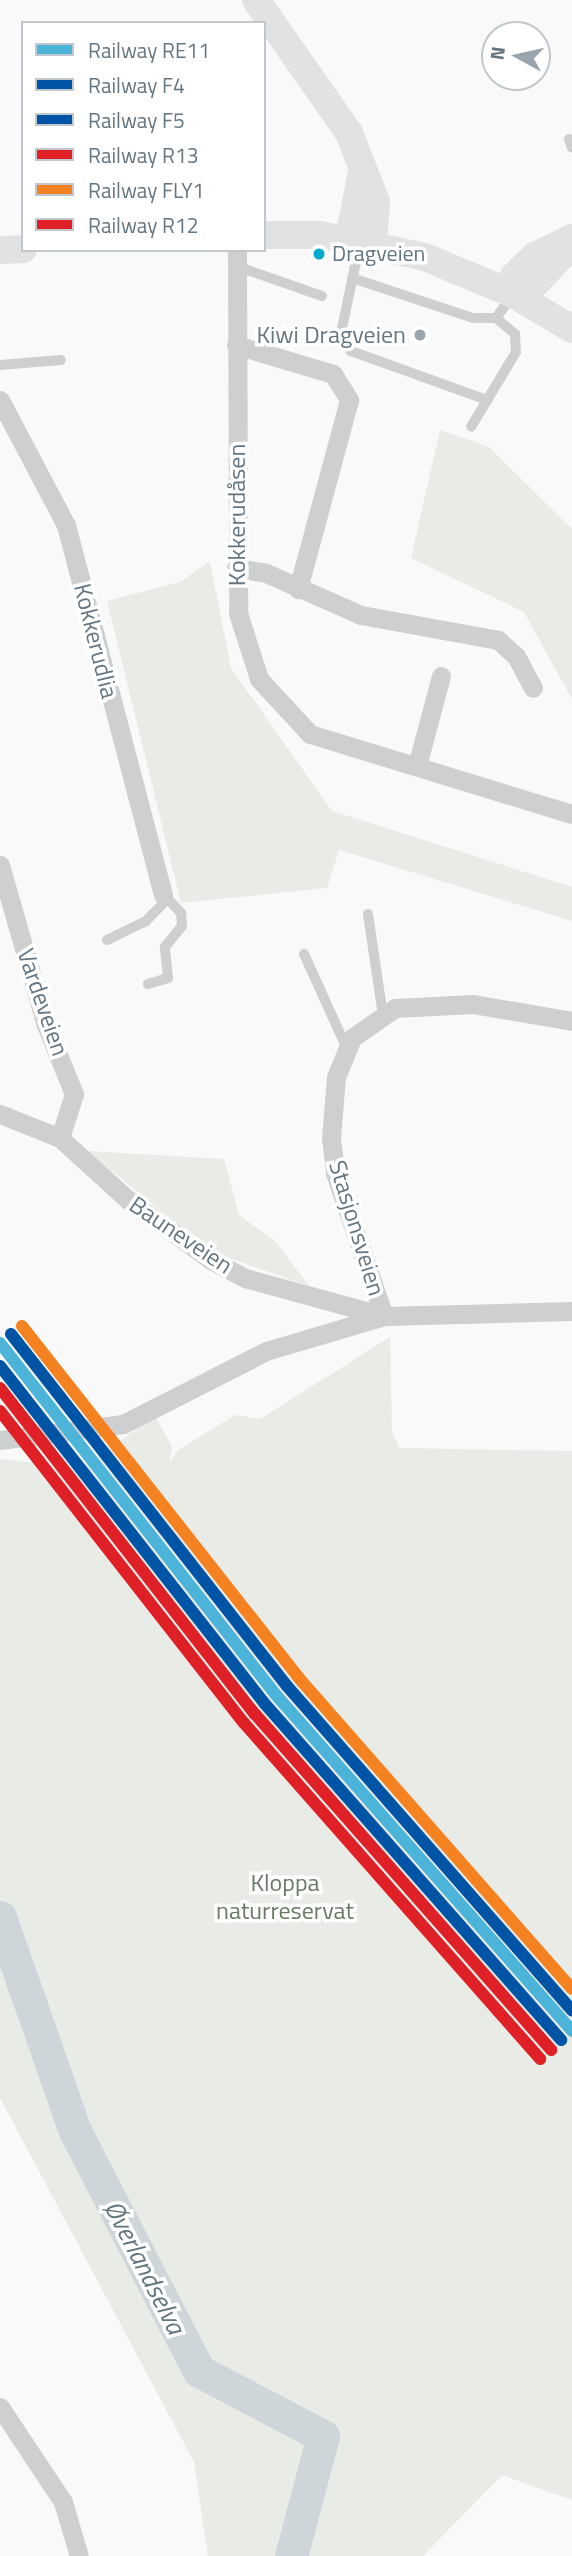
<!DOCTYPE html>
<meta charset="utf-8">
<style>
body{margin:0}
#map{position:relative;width:572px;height:2556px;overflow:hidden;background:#f9f9f9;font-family:"Titillium Web",sans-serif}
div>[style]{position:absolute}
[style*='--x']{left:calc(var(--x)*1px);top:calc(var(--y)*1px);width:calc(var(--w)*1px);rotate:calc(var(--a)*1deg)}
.green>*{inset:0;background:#e8ebe6}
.river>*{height:33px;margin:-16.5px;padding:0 16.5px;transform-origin:16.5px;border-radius:16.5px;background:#ced6d9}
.service>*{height:10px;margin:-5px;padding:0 5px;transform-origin:5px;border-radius:5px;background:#cecfd0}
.minor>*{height:19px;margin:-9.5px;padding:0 9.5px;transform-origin:9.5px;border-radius:9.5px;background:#cecfd0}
.secondary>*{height:28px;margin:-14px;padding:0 14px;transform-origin:14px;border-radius:14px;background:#e1e2e2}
.rail-1>*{height:12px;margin:-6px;padding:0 6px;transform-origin:6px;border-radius:6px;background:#4cb4d8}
.rail-2>*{height:12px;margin:-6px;padding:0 6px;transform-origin:6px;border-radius:6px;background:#0054a6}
.rail-3>*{height:12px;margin:-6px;padding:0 6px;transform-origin:6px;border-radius:6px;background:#0054a6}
.rail-4>*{height:12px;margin:-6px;padding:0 6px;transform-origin:6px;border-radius:6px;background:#df2027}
.rail-5>*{height:12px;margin:-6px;padding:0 6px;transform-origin:6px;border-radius:6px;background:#f58220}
.rail-6>*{height:12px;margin:-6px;padding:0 6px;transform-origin:6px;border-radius:6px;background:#df2027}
.dots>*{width:19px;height:19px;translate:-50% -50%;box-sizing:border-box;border:4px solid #fff;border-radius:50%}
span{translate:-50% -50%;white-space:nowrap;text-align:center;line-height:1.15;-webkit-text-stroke:7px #fff;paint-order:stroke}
.bus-label{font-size:22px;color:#657683}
.left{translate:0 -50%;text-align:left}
.poi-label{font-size:24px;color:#657683}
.right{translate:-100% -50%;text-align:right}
.street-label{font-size:24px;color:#657683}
.park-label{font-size:24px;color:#687a64}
.water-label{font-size:26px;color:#60757c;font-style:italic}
.legend{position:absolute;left:21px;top:21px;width:245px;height:231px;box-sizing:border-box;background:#fff;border:2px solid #c1c8cd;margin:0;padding:9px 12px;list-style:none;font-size:21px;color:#657683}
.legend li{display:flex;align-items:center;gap:14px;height:35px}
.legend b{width:35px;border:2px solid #c1c8cd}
.north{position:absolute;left:481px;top:21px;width:70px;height:70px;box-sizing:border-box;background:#fff;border:2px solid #c1c8cd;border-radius:50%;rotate:278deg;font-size:19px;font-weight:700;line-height:28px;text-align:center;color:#657683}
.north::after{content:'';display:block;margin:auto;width:24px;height:32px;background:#99a4ac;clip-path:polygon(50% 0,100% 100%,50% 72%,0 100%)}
</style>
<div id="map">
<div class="green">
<i style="clip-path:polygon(440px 430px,489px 447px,572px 529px,572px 699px,524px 612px,411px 558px)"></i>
<i style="clip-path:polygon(210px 561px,231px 668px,332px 811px,572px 887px,572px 921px,339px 850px,327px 888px,181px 903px,107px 601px,180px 582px)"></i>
<i style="clip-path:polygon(87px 1151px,224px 1159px,239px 1215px,275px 1241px,309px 1286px,212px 1252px)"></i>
<i style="clip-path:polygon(390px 1337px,392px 1431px,399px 1448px,572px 1451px,572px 2500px,502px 2475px,423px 2556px,208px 2556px,194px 2462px,0 2098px,0 1459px,82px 1468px,155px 1416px,172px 1447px,169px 1463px,178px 1450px,235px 1415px,260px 1419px)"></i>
</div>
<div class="river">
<i style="--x:0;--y:1917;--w:227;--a:70.7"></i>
<i style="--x:75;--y:2131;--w:270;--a:62.7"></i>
<i style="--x:199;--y:2371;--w:140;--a:27.7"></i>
<i style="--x:323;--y:2436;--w:124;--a:104.9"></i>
</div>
<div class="service">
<i style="--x:569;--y:139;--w:9;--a:72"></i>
<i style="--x:359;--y:247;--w:93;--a:101.8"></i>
<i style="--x:340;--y:338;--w:17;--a:50"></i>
<i style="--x:351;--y:351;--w:145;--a:19.8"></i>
<i style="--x:236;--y:266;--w:91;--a:19.2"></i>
<i style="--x:352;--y:278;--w:127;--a:18.3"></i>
<i style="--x:473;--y:318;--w:23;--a:0"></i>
<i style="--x:496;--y:318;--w:25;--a:40"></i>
<i style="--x:515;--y:334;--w:18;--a:87"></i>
<i style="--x:516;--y:352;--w:87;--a:121"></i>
<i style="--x:496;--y:318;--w:27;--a:-54"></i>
<i style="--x:0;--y:365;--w:61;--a:-4.7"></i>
<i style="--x:368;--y:914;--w:102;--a:81.6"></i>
<i style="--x:107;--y:940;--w:43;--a:-26"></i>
<i style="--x:146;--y:921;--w:32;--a:-46"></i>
<i style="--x:304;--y:954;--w:104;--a:65.6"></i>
<i style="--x:148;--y:984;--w:21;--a:-17"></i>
<i style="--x:168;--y:978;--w:31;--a:-96"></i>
<i style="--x:165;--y:947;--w:27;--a:-51"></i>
<i style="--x:182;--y:926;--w:13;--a:-94"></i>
<i style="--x:181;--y:913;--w:26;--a:-133"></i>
</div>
<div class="minor">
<i style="--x:237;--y:250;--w:363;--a:89.8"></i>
<i style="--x:238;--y:613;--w:69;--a:72.3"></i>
<i style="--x:259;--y:679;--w:75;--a:47.2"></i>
<i style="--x:310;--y:734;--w:274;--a:17"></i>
<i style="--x:236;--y:345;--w:101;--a:16.6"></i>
<i style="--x:333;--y:374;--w:31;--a:58"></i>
<i style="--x:349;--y:400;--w:196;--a:105.1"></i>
<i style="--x:0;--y:400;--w:141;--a:62.2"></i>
<i style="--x:66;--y:525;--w:382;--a:75.3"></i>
<i style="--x:236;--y:568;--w:30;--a:9"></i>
<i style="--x:266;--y:573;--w:104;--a:23.9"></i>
<i style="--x:361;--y:615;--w:139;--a:10.3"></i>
<i style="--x:498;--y:640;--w:24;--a:42"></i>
<i style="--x:516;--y:656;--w:36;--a:62"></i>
<i style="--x:417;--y:766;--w:93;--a:-75.1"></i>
<i style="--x:0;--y:865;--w:166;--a:74"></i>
<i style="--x:46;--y:1025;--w:74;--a:67.9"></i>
<i style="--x:74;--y:1094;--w:46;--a:107.7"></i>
<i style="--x:572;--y:1021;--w:100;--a:-170.3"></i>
<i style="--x:473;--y:1004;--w:78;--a:177.1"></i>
<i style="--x:395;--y:1008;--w:52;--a:145.1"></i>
<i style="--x:352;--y:1038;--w:42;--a:112.3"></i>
<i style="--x:336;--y:1077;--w:61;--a:94.7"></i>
<i style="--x:331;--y:1138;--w:35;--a:83"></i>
<i style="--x:335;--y:1173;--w:151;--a:71.1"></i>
<i style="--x:384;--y:1316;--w:188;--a:-1.5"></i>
<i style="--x:0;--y:1114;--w:65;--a:21.8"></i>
<i style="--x:60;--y:1138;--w:91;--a:42.3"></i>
<i style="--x:127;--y:1199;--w:104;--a:36"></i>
<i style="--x:211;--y:1260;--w:38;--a:28"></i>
<i style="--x:245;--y:1278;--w:144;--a:15.3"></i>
<i style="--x:0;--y:1440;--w:124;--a:-7.4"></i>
<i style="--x:123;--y:1424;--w:161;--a:-27"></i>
<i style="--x:266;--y:1351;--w:123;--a:-16.5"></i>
<i style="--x:0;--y:2407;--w:114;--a:56.4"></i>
<i style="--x:63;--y:2502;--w:56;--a:73.5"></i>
</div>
<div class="secondary">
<i style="--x:256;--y:0;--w:162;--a:55"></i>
<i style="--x:349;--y:133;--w:74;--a:68.6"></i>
<i style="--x:376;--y:202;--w:27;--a:94"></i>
<i style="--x:374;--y:229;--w:19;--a:137"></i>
<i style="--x:264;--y:235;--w:56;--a:0"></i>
<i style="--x:320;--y:235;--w:107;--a:11.8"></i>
<i style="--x:425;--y:257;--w:95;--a:22.8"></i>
<i style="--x:513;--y:294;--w:69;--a:30.7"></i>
<i style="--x:360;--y:242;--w:17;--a:-123"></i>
<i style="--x:351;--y:228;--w:57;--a:-78.9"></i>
<i style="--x:0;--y:250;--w:23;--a:-2"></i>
<i style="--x:513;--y:294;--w:18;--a:-87"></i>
<i style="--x:514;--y:276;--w:29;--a:-44"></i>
<i style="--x:535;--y:256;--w:41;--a:-25.9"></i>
<i style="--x:513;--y:294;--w:20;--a:-20"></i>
<i style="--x:532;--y:287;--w:58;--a:-46.4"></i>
</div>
<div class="rail-1">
<i style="--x:0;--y:1343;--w:447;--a:51.9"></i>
<i style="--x:276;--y:1695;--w:448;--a:48.6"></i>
</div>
<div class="rail-2">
<i style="--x:0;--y:1366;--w:429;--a:51.9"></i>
<i style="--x:265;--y:1704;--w:448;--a:48.6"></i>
</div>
<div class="rail-3">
<i style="--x:11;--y:1334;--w:447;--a:51.9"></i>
<i style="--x:287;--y:1686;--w:432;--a:48.7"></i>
</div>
<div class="rail-4">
<i style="--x:0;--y:1388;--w:414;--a:52"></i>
<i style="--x:255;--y:1714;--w:448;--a:48.6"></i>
</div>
<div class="rail-5">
<i style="--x:22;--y:1326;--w:447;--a:51.8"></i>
<i style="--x:298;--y:1677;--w:415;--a:48.7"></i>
</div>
<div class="rail-6">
<i style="--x:0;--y:1411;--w:396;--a:52"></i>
<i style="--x:244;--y:1723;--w:448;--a:48.6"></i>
</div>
<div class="dots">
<i style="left:319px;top:254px;background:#00a9ce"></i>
<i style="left:420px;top:335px;background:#99a4ac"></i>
</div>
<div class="bus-label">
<span class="left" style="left:332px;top:254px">Dragveien</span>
</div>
<div class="poi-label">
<span class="right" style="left:406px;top:335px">Kiwi Dragveien</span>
</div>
<div class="street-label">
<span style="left:237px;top:515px;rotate:-90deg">Kokkerudåsen</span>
<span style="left:96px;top:641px;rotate:76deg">Kokkerudlia</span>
<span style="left:43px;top:1002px;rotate:71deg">Vardeveien</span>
<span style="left:357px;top:1228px;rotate:73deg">Stasjonsveien</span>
<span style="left:181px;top:1235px;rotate:34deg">Bauneveien</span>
</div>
<div class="park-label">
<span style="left:285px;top:1897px">Kloppa<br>naturreservat</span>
</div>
<div class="water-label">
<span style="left:145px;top:2267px;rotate:63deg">Øverlandselva</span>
</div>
<ul class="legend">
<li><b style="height:9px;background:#4cb4d8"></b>Railway RE11</li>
<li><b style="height:9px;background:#0054a6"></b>Railway F4</li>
<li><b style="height:9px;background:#0054a6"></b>Railway F5</li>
<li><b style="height:9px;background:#df2027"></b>Railway R13</li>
<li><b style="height:9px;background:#f58220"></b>Railway FLY1</li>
<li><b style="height:9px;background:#df2027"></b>Railway R12</li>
</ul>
<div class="north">N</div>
</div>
